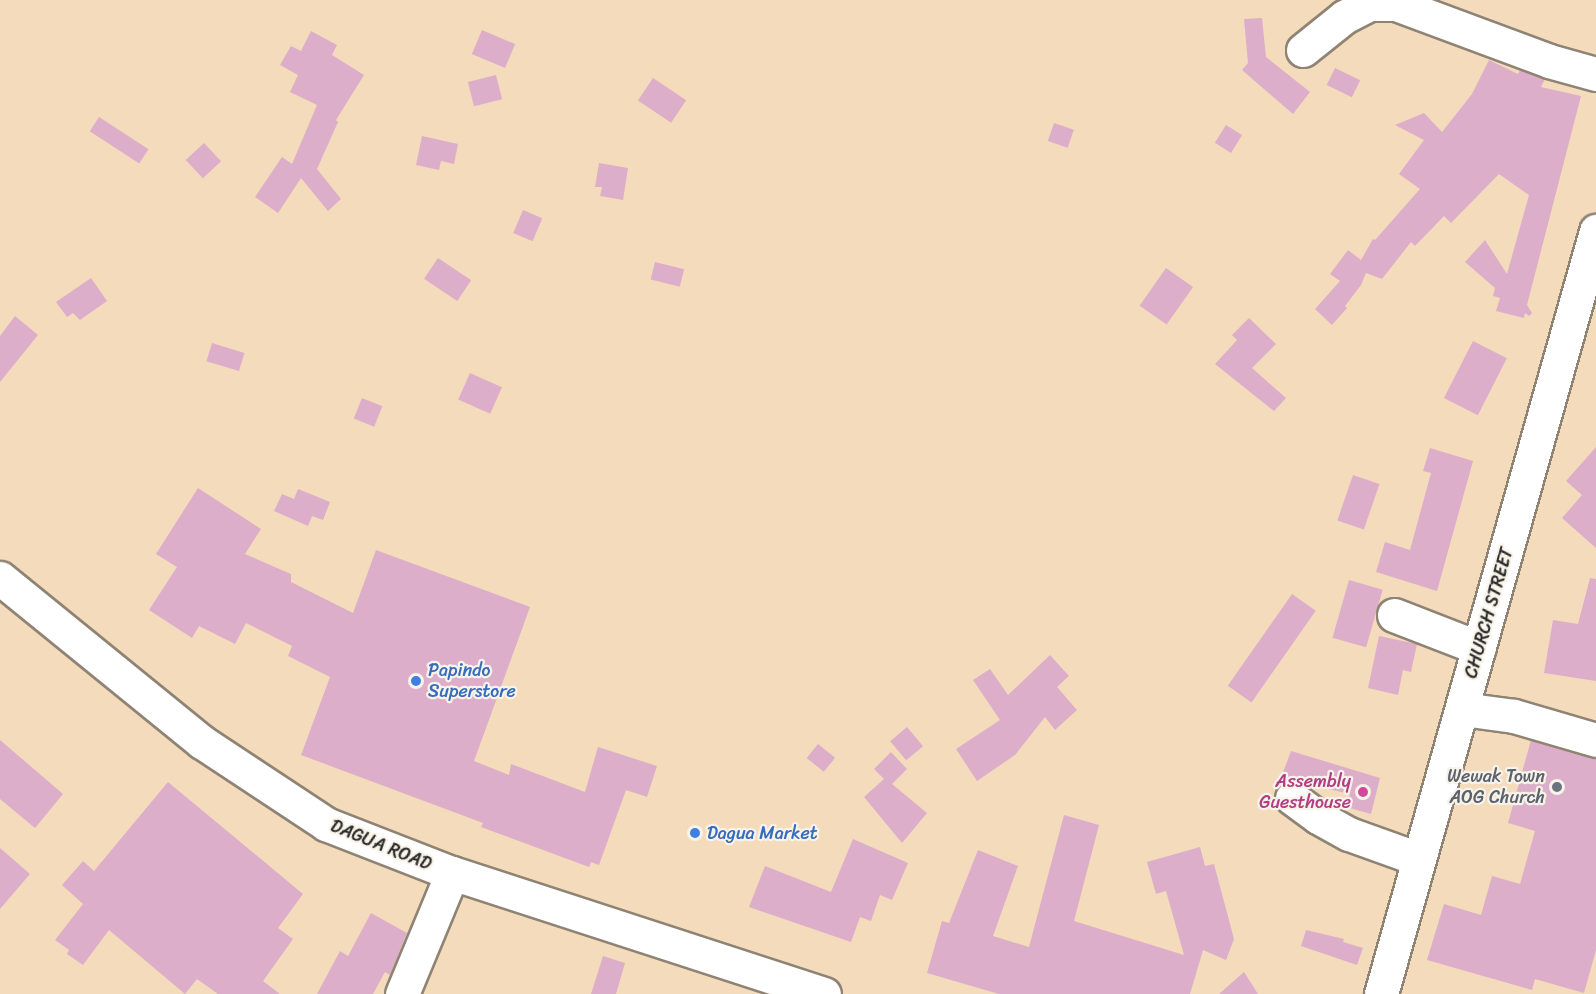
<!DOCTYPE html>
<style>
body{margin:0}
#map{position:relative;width:1596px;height:994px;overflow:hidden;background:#f3dbbc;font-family:Sriracha,sans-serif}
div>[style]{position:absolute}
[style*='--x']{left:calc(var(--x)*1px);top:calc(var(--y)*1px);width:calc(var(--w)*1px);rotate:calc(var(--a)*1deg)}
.building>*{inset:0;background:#ddaeca;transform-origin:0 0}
.roads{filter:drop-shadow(2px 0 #8f8374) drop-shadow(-2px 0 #8f8374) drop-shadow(0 2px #8f8374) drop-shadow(0 -2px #8f8374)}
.minor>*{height:33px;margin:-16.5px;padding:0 16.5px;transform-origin:16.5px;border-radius:16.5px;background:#fff}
.dots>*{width:16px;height:16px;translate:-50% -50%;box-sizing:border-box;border:3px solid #f7f3e8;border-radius:50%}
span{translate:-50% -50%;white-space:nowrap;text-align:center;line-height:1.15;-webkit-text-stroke:4.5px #f7f3e8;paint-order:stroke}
.street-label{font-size:18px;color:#2b2b2b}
.shop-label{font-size:18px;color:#366cbe}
.left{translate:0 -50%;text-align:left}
.worship-label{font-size:18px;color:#5b616d}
.right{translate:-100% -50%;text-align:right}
.hotel-label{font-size:18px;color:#b23c85}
</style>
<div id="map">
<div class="building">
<i style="clip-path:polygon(1262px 18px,1266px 57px,1310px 92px,1293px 114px,1242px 70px,1248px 63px,1244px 19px)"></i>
<i style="left:482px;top:30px;width:36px;height:26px;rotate:23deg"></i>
<i style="clip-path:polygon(311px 31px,337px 45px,332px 55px,364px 75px,336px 120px,338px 122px,317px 169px,341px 199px,328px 211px,301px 178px,278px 213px,255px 197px,282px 157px,292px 164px,317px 105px,290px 92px,298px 75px,280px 65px,291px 46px,301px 51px)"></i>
<i style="clip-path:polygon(1489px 60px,1518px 74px,1520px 70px,1545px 79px,1541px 87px,1581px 96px,1527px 305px,1532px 313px,1529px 316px,1525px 313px,1524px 318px,1496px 311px,1500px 298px,1493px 296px,1495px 288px,1465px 262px,1485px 240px,1507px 274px,1529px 195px,1499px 174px,1451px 223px,1444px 216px,1415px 246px,1411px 242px,1382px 279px,1366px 273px,1361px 285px,1345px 306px,1347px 308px,1332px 325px,1315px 309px,1340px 281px,1330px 274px,1348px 250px,1361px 260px,1373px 239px,1375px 240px,1420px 189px,1399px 174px,1424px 140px,1395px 125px,1424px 113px,1442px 132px,1472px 94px)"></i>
<i style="left:1335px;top:68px;width:28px;height:19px;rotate:26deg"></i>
<i style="left:496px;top:75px;width:25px;height:29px;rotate:76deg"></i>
<i style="left:653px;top:78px;width:40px;height:27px;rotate:34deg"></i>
<i style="left:99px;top:117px;width:59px;height:17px;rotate:33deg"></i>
<i style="left:1054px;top:123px;width:21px;height:19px;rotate:19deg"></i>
<i style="left:1226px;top:125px;width:19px;height:21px;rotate:32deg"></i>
<i style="clip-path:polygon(422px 136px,458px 144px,454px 164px,441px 161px,439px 170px,416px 165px)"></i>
<i style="left:204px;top:143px;width:25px;height:25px;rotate:47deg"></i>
<i style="clip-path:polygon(599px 163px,628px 168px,623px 200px,600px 196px,602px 187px,595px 187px)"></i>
<i style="left:523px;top:210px;width:21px;height:25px;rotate:23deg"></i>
<i style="left:438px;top:258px;width:40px;height:25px;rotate:34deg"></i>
<i style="left:655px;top:262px;width:30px;height:18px;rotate:14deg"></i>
<i style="left:1166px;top:268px;width:33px;height:46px;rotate:35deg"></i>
<i style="clip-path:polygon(91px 278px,107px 301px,80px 320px,73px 313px,67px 317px,56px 302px)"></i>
<i style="clip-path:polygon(15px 316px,38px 335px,0 382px,0 336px)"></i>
<i style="clip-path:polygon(1249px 318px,1276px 344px,1252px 368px,1286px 398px,1274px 411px,1215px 364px,1237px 340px,1232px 335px)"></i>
<i style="left:1473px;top:341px;width:38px;height:64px;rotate:27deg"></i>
<i style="left:212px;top:343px;width:34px;height:19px;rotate:17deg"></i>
<i style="left:470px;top:373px;width:35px;height:29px;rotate:24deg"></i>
<i style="left:362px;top:398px;width:22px;height:22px;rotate:22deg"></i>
<i style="clip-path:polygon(1596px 447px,1596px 548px,1562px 518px,1582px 495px,1566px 481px)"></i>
<i style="clip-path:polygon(1430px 448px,1473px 461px,1437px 591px,1376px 572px,1385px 542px,1410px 550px,1431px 473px,1423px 471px)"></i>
<i style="left:1353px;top:475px;width:28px;height:48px;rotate:19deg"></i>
<i style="clip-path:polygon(198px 488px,261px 529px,245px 554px,291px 574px,291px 582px,353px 613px,376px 550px,530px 607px,474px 761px,509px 775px,511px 764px,585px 792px,598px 747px,657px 766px,647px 797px,626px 790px,599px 865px,591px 862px,589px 867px,481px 827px,483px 823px,301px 755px,330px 677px,288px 656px,292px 646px,246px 623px,235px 644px,199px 626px,192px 638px,149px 610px,177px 567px,156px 554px)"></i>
<i style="clip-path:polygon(298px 489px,330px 502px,323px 520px,312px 516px,308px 526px,274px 511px,282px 494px,294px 499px)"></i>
<i style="clip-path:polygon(1590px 578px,1596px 579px,1596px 681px,1544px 673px,1553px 620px,1578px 624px)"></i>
<i style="left:1349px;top:580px;width:35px;height:60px;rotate:16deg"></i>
<i style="left:1292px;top:594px;width:29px;height:112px;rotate:35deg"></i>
<i style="clip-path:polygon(1379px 636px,1417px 644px,1411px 672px,1403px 670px,1398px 695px,1368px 688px)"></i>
<i style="clip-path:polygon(1050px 655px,1069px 676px,1057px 687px,1077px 710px,1055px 730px,1045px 717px,1015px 755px,977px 781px,956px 749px,1000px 720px,973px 680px,990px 669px,1008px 695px)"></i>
<i style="left:907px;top:727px;width:25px;height:22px;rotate:50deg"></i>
<i style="clip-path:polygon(0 740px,63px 794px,35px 828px,0 799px)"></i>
<i style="clip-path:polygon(1531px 740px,1596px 758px,1596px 950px,1584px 993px,1535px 979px,1532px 990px,1427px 960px,1444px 904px,1481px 915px,1492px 876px,1520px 884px,1535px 831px,1508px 823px)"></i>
<i style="left:818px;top:744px;width:22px;height:18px;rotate:39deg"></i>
<i style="clip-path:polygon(1291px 751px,1380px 778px,1371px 814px,1346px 807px,1350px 794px,1281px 778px)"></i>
<i style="clip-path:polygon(891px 752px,907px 769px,892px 784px,927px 813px,902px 843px,864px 797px,884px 779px,874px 769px)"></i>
<i style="clip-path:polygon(168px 782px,303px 894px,278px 928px,293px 939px,263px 981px,280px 994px,218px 994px,197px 979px,185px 994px,109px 930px,83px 965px,67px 954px,69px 950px,55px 940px,83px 904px,62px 885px,83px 861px,94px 871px)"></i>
<i style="clip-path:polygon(1064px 815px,1099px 825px,1074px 921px,1184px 955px,1166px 891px,1156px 894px,1147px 862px,1200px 847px,1205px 866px,1214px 864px,1234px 939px,1226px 960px,1203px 950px,1190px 994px,999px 994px,927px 973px,942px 921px,949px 923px,978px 850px,1018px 866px,993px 936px,1029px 947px)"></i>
<i style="clip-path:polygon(853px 839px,908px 863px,892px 900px,880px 895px,871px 921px,860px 917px,851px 942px,749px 907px,765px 866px,831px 892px)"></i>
<i style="clip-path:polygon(0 848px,30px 874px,0 909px)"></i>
<i style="clip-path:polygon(371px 913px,407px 933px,390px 975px,385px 972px,373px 994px,317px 994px,340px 951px,348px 956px)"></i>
<i style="clip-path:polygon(1306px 930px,1344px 939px,1343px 942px,1363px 948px,1357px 965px,1301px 946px)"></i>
<i style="clip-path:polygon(603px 956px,625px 963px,616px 994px,591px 994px)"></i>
<i style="clip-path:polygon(1244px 972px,1258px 994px,1219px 994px)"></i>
</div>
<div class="roads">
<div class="minor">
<i style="--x:1303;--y:50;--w:53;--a:-38.8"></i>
<i style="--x:1344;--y:17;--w:29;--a:-27"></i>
<i style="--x:1370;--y:4;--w:26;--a:0"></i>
<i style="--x:1396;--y:4;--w:163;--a:20.4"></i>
<i style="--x:1549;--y:61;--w:49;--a:15.5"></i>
<i style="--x:0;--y:578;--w:260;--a:39.1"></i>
<i style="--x:202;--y:742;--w:149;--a:33.5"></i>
<i style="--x:326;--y:824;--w:135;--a:21.3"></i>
<i style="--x:452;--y:873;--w:391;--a:18"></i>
<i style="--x:1394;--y:615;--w:91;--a:21.2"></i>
<i style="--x:1462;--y:709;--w:52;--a:7.7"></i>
<i style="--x:1514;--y:716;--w:85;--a:16.3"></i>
<i style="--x:1292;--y:798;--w:32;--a:36"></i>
<i style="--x:1318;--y:817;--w:35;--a:29"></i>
<i style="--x:1349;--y:834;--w:74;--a:19.7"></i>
<i style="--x:402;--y:994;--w:131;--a:-67.5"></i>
<i style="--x:1381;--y:994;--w:793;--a:-74.26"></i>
</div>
</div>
<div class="dots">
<i style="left:416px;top:681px;background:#3f7fe0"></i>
<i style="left:1557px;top:787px;background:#6b7280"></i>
<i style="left:1363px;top:792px;background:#d1479c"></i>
<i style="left:695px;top:833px;background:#3f7fe0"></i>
</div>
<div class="street-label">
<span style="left:1489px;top:613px;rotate:-74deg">CHURCH STREET</span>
<span style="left:381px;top:845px;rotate:22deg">DAGUA ROAD</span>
</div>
<div class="shop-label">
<span class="left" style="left:428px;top:681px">Papindo<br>Superstore</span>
<span class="left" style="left:707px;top:833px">Dagua Market</span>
</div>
<div class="worship-label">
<span class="right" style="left:1545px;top:787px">Wewak Town<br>AOG Church</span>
</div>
<div class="hotel-label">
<span class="right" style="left:1351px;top:792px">Assembly<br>Guesthouse</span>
</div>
</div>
